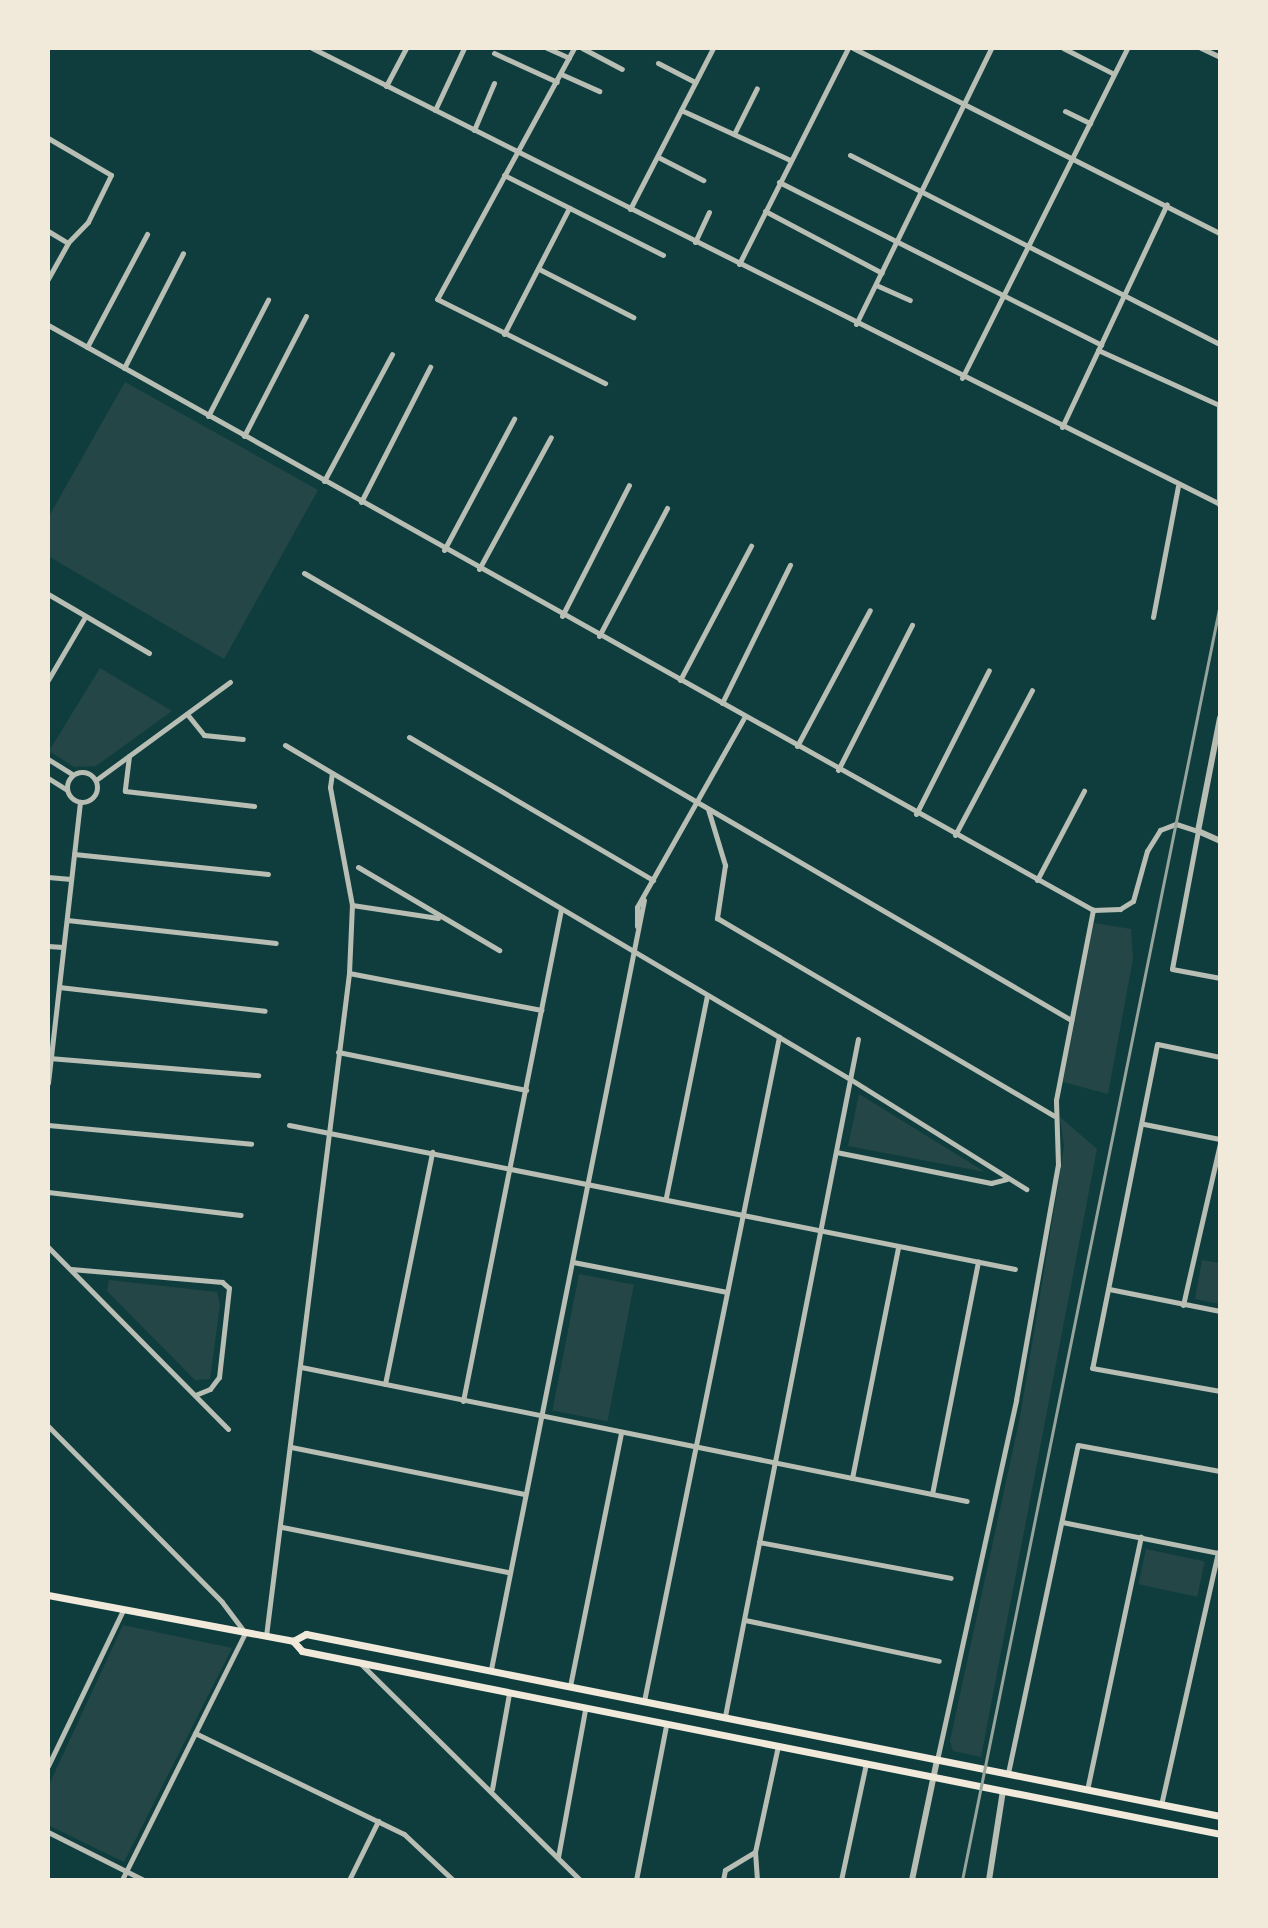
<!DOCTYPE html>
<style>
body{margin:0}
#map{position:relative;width:1268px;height:1928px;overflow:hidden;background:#0f3d3e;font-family:"Roboto Serif",serif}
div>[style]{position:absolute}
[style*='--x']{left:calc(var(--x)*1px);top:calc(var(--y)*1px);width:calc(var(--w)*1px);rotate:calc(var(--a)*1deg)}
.green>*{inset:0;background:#244646;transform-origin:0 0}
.minor>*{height:5px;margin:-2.5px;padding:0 2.5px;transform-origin:2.5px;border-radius:2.5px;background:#b8beb3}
.minor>.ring{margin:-2.5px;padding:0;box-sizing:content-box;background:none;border:5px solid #b8beb3;border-radius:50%}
.tertiary>*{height:6px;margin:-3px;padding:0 3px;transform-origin:3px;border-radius:3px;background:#b8beb3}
.secondary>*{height:7px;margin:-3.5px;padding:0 3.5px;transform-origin:3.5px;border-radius:3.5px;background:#f1e9da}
.rail>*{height:3px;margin:-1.5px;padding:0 1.5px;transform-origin:1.5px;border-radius:1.5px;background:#97a49c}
span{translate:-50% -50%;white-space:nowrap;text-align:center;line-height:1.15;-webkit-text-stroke:8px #f1e9da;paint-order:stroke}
.frame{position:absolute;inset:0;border:50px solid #f1e9da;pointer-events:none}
</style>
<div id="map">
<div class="green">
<i style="clip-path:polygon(125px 382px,318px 490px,224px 659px,48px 556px,48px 518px)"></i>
<i style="clip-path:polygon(100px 668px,172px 711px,96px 766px,74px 767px,49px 751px)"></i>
<i style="clip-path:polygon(1094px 923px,1131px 929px,1133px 959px,1108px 1094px,1063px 1082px)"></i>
<i style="clip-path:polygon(859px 1094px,985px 1172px,848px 1146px)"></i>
<i style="clip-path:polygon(1060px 1117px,1097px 1149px,981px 1757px,953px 1751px,950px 1741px,1020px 1417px,1058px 1186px,1064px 1146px)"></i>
<i style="clip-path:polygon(1202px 1260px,1220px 1263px,1220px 1304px,1195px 1299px)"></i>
<i style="left:579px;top:1274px;width:56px;height:139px;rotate:11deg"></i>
<i style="clip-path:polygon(109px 1280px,217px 1292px,220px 1305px,210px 1379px,195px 1380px,107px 1291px)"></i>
<i style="left:1146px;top:1549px;width:60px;height:36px;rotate:12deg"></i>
<i style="clip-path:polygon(123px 1625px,232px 1648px,124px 1862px,48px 1825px,48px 1787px)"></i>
</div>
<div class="minor">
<i style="--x:312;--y:48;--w:1016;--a:26.67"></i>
<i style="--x:547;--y:48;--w:24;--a:24"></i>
<i style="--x:574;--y:48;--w:286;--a:118.6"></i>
<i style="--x:437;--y:299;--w:188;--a:26.6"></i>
<i style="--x:582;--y:48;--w:45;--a:27.7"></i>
<i style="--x:853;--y:48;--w:411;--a:26.8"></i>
<i style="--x:1063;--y:48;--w:57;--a:27"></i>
<i style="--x:1201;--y:48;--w:21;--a:25"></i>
<i style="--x:494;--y:53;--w:69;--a:24.7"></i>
<i style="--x:658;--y:63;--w:42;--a:27.2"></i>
<i style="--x:561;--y:74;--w:42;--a:24.1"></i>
<i style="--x:386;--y:86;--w:43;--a:-62.2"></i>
<i style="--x:435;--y:110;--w:68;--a:-64.9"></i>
<i style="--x:681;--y:110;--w:120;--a:24.6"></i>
<i style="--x:1065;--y:111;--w:28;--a:26"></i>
<i style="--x:474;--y:130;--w:51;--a:-66.9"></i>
<i style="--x:734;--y:134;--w:51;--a:-63.4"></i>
<i style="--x:48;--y:138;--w:73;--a:30.4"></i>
<i style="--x:111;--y:175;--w:52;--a:116.1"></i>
<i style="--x:88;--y:222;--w:29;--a:134"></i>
<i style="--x:68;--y:243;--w:41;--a:119.1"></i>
<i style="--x:850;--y:155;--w:415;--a:27.1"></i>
<i style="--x:658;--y:157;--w:51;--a:27.1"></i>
<i style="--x:504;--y:175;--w:178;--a:26.7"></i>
<i style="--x:779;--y:182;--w:361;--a:26.8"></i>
<i style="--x:630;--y:209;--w:181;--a:-62.7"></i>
<i style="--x:765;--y:211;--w:132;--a:27.9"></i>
<i style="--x:48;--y:231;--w:23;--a:31"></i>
<i style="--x:695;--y:242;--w:33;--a:-65"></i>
<i style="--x:739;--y:264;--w:242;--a:-63.2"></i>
<i style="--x:539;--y:269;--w:106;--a:27.1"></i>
<i style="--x:876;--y:285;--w:37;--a:24"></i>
<i style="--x:856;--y:324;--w:307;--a:-63.9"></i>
<i style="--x:48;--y:325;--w:1198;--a:29.24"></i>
<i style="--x:1093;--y:910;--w:27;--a:-2"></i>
<i style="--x:1120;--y:909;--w:15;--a:-32"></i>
<i style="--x:1133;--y:901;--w:52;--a:-74.4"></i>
<i style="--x:1147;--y:851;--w:25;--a:-58"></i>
<i style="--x:1160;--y:830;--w:17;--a:-21"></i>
<i style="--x:1176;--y:824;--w:23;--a:18"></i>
<i style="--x:1198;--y:831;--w:140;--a:100.7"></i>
<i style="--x:1172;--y:969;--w:49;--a:10.6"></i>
<i style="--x:504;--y:334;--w:142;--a:-62.7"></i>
<i style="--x:87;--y:347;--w:128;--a:-62"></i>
<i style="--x:1098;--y:350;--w:133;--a:24.4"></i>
<i style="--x:124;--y:368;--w:129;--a:-62.8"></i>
<i style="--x:962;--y:378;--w:369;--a:-63.4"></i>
<i style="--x:208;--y:416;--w:131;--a:-62.7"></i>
<i style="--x:1062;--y:427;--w:246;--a:-64.8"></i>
<i style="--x:244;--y:436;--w:135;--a:-62.7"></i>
<i style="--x:324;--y:481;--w:144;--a:-61.8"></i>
<i style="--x:361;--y:502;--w:152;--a:-62.9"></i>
<i style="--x:1219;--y:504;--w:99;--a:-90"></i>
<i style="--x:444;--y:550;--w:149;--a:-61.9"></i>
<i style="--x:479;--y:569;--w:150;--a:-61.4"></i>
<i style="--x:304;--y:573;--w:888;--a:30.23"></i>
<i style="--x:48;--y:594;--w:117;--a:30.3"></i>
<i style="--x:562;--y:616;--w:147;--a:-62.9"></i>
<i style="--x:1153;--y:617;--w:133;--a:-79.2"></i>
<i style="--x:599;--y:636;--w:145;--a:-62"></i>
<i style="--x:48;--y:680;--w:73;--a:-59.6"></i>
<i style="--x:680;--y:680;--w:152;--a:-62.1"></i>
<i style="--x:722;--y:703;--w:154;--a:-63.8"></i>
<i style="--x:187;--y:714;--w:27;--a:51"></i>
<i style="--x:204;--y:735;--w:39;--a:6"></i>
<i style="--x:409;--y:737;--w:283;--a:30.4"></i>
<i style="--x:285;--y:745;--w:656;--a:30.59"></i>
<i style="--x:850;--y:1079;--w:208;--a:32"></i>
<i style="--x:797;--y:746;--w:154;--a:-61.8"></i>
<i style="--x:129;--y:756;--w:35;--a:97"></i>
<i style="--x:125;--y:791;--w:130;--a:6.6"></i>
<i style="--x:48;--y:759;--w:28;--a:32"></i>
<i style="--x:838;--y:770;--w:163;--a:-63"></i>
<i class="ring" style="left:67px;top:772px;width:25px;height:25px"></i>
<i style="--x:48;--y:778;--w:22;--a:32"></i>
<i style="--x:96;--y:780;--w:166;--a:-36.2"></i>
<i style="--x:708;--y:809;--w:59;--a:73.1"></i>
<i style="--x:725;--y:865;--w:54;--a:98.6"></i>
<i style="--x:717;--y:918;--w:391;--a:30.4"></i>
<i style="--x:916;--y:814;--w:161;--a:-63.1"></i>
<i style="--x:955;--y:835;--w:164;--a:-62"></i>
<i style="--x:74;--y:854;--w:195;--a:5.9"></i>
<i style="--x:358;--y:867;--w:164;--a:30.5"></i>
<i style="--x:48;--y:877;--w:23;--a:5"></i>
<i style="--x:1037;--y:880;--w:101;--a:-62.2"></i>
<i style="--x:352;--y:905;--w:87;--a:8.6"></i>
<i style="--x:67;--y:920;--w:210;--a:6.3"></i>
<i style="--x:637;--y:926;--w:19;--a:-90"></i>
<i style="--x:637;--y:907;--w:219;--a:-60.5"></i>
<i style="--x:48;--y:946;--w:15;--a:4"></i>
<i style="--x:349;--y:973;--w:196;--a:10.9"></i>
<i style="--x:59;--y:987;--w:207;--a:6.6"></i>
<i style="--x:338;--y:1052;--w:192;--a:11.4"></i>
<i style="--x:1220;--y:1057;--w:64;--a:-168.3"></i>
<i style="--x:1157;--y:1044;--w:330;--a:101.3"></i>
<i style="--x:1092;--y:1368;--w:130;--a:10.2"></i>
<i style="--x:49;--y:1058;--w:210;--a:4.7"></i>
<i style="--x:48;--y:1083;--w:283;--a:-83.5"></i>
<i style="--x:1144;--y:1124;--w:77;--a:11.2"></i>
<i style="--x:48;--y:1125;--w:204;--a:5.3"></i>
<i style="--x:289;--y:1125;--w:740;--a:11.22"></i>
<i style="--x:836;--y:1152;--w:158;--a:11.3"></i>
<i style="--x:991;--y:1183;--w:16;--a:-14"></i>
<i style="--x:48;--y:1192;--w:194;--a:6.8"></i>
<i style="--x:666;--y:1197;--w:205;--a:-78.5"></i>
<i style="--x:48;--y:1247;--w:256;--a:45.3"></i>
<i style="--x:573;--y:1262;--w:157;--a:11"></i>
<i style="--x:71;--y:1269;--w:152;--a:4.9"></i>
<i style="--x:222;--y:1282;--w:9;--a:41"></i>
<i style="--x:229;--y:1288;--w:90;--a:96.4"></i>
<i style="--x:219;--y:1377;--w:15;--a:127"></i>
<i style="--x:210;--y:1389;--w:16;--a:158"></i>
<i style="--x:1109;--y:1289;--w:113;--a:11.2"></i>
<i style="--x:1183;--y:1305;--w:165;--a:-77.1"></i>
<i style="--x:301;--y:1367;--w:679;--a:11.38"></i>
<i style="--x:385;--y:1384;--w:237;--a:-78.5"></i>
<i style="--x:463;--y:1401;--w:502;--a:-78.73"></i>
<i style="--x:48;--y:1426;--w:247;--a:45.3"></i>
<i style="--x:222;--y:1602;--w:39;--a:53"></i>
<i style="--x:245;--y:1633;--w:276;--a:116.5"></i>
<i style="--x:291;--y:1447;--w:238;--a:11.4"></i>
<i style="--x:852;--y:1478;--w:236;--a:-78.7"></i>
<i style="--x:932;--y:1494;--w:237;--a:-78.8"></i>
<i style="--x:1062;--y:1522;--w:160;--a:11.2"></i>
<i style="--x:282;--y:1527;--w:230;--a:11.3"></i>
<i style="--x:759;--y:1542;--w:195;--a:10.6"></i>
<i style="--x:745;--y:1620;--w:198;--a:11.9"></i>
<i style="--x:266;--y:1636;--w:668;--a:-82.86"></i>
<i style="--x:349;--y:973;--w:68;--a:-87.5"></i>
<i style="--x:352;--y:905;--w:120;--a:-100.6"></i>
<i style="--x:330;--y:787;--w:14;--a:-82"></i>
<i style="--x:362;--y:1665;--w:306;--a:44.6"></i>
<i style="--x:491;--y:1669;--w:784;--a:-78.75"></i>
<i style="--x:570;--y:1686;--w:258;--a:-78.6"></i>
<i style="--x:644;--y:1701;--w:678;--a:-78.51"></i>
<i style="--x:725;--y:1716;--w:690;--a:-78.89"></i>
<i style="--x:195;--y:1733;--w:232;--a:25.8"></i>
<i style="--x:404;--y:1834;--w:67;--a:43.2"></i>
<i style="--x:937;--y:1760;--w:369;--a:-77.6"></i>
<i style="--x:1016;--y:1400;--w:239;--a:-79.9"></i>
<i style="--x:1058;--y:1165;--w:65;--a:-91.8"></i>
<i style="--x:1056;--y:1100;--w:194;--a:-79"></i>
<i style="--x:48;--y:1766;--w:173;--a:-64.3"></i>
<i style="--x:1008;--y:1773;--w:335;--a:-78"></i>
<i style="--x:1078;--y:1445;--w:144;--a:10.4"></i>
<i style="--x:492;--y:1789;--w:97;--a:-79.9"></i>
<i style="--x:1087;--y:1790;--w:259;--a:-78"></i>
<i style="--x:1161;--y:1805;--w:259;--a:-77.3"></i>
<i style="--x:48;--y:1832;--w:107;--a:26.6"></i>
<i style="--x:558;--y:1857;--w:149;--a:-79.6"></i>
<i style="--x:349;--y:1880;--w:66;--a:-63.8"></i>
<i style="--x:636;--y:1880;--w:158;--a:-79"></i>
<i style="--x:723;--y:1880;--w:10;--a:-79"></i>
<i style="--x:725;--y:1870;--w:35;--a:-31"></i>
<i style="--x:757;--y:1880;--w:28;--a:-94"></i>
<i style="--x:755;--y:1852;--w:108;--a:-77.8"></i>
<i style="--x:841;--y:1880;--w:120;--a:-77.9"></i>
</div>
<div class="tertiary">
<i style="--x:1220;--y:718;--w:115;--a:101"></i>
<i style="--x:1198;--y:831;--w:24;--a:24"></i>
<i style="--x:912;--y:1880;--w:123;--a:-78.2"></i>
<i style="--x:989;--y:1880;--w:90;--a:-81.1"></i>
</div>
<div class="secondary">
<i style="--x:48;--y:1595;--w:249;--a:10.6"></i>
<i style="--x:293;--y:1641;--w:13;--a:48"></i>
<i style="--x:302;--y:1651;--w:936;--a:11.27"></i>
<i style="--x:293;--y:1641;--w:15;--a:-28"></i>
<i style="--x:306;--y:1634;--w:932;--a:11.26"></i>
</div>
<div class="rail">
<i style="--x:962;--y:1880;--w:1302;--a:-78.57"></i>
</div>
<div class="frame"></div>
</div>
